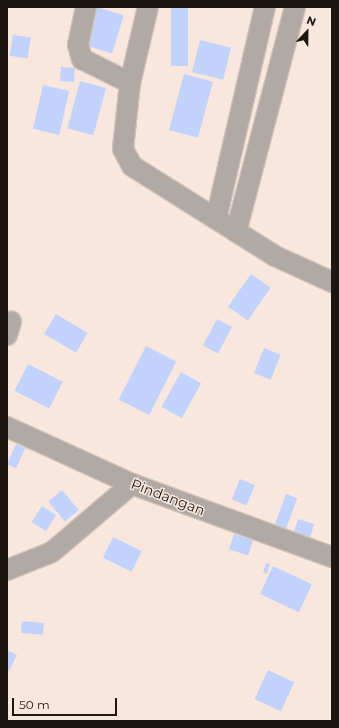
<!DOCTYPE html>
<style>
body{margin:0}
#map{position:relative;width:339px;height:728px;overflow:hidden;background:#f9e7de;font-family:Montserrat,sans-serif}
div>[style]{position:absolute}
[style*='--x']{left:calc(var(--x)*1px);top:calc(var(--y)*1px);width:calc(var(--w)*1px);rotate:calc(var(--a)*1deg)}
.building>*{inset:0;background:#c1d3fc;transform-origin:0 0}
.roads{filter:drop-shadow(1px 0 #d1c2b9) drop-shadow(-1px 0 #d1c2b9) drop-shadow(0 1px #d1c2b9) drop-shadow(0 -1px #d1c2b9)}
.minor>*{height:20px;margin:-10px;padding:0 10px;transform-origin:10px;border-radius:10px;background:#b0a9a5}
span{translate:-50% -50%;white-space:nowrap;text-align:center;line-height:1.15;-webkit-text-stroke:3px #f9e7de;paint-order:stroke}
.street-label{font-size:14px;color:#1c1713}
.frame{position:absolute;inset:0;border:8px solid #1c1713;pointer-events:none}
.north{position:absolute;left:287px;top:12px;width:40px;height:40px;-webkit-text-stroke:3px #f9e7de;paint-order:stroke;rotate:22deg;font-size:11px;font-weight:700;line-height:16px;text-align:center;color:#1c1713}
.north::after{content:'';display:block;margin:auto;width:14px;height:18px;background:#1c1713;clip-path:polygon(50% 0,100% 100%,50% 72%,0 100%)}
.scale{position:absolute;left:12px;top:698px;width:105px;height:18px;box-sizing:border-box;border:2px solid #1c1713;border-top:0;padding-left:5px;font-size:12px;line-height:14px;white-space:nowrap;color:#1c1713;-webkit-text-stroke:3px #f9e7de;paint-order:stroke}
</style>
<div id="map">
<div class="building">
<i style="left:97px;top:7px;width:28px;height:40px;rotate:17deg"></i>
<i style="left:171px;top:7px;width:17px;height:59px"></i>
<i style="left:13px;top:35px;width:18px;height:21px;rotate:9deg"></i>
<i style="left:200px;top:40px;width:32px;height:33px;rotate:14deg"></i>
<i style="left:61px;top:67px;width:14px;height:14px;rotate:4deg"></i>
<i style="left:184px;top:74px;width:30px;height:58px;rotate:15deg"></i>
<i style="left:80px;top:81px;width:27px;height:49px;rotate:15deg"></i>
<i style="left:43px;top:85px;width:27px;height:45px;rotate:13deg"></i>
<i style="left:251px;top:274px;width:24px;height:40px;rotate:35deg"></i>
<i style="left:56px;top:314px;width:37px;height:23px;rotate:31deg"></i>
<i style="left:217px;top:319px;width:17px;height:30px;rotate:28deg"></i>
<i style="left:146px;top:346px;width:34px;height:60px;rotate:27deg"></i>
<i style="left:264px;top:348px;width:18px;height:27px;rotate:22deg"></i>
<i style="left:28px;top:364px;width:39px;height:30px;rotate:27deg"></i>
<i style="left:181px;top:372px;width:23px;height:40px;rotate:29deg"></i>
<i style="left:16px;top:444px;width:10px;height:22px;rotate:24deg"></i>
<i style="left:240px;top:479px;width:16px;height:22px;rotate:22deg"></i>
<i style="left:62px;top:490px;width:26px;height:18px;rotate:50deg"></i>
<i style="left:286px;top:494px;width:12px;height:34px;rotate:20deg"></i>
<i style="left:42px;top:506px;width:17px;height:19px;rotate:33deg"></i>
<i style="left:298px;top:519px;width:17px;height:18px;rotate:17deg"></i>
<i style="left:234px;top:534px;width:20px;height:16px;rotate:18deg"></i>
<i style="left:113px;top:537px;width:32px;height:23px;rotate:26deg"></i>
<i style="clip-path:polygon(266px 563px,270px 564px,267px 574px,263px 572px)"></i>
<i style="left:273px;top:566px;width:43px;height:31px;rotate:25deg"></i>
<i style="left:22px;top:621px;width:22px;height:12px;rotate:5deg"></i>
<i style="clip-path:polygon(7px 650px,17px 655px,9px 671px,7px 670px)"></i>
<i style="left:268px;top:670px;width:29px;height:32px;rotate:25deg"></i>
</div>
<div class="roads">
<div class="minor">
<i style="--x:86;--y:7;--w:39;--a:102"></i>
<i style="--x:78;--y:45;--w:15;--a:74"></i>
<i style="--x:82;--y:59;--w:54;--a:26.6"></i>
<i style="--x:130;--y:83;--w:66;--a:96.1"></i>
<i style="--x:123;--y:149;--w:19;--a:62"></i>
<i style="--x:132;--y:166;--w:169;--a:32.2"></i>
<i style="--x:275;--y:256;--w:63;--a:24.5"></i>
<i style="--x:130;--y:83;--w:78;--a:-76.7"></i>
<i style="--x:216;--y:219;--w:218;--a:-77"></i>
<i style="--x:236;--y:232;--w:233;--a:-75.3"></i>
<i style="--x:7;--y:335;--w:14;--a:-73"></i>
<i style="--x:7;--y:427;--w:137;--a:24.5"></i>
<i style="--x:132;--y:484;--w:213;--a:20.1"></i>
<i style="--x:7;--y:570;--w:48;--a:-21.8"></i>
<i style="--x:52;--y:552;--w:105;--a:-40.4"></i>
</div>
</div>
<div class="street-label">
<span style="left:168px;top:497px;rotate:21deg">Pindangan</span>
</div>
<div class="frame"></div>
<div class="north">N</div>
<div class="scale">50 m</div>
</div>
